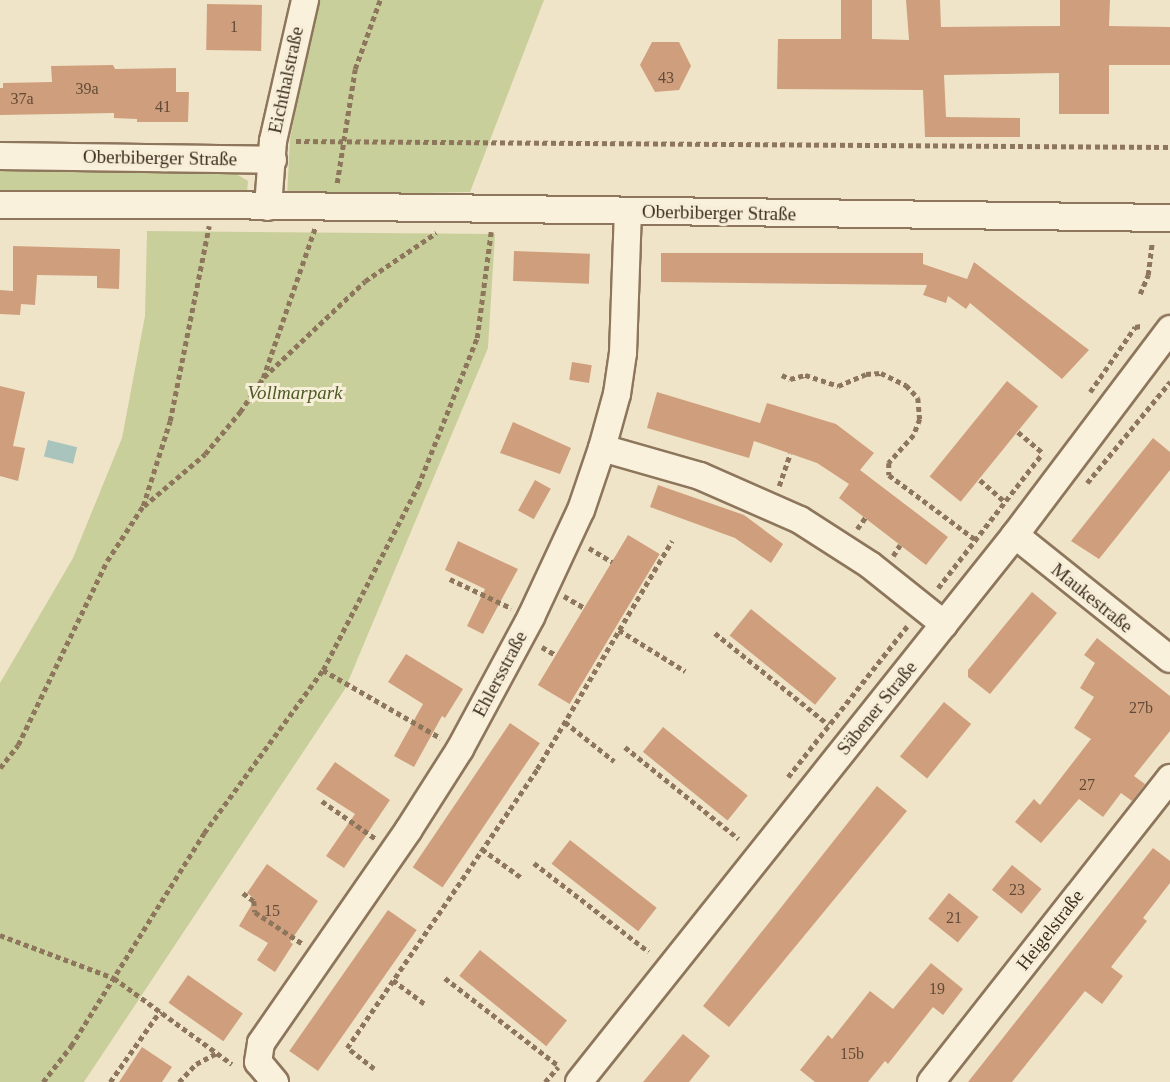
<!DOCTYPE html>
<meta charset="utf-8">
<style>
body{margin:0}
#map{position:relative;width:1170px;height:1082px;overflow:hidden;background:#f0e4c8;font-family:Georgia,serif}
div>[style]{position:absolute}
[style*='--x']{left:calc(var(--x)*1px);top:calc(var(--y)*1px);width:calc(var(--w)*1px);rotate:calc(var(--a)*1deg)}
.green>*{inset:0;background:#c9cf9b}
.water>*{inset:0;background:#a9c4bc;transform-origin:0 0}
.building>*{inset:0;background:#cf9f7d;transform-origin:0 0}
.path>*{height:4.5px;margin-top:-2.25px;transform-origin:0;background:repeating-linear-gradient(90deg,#8d765c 0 5px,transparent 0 8.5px)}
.roads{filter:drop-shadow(2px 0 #8d765c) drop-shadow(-2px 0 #8d765c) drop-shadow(0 2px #8d765c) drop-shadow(0 -2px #8d765c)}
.minor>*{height:26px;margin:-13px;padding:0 13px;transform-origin:13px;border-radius:13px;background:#faf1dc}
span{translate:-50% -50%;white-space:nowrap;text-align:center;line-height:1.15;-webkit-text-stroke:6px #f7eed8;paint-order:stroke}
.number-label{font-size:16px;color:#624a37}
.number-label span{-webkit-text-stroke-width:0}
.street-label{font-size:19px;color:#3d2e20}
.park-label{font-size:19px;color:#4d5a26;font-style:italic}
</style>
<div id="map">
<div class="green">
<i style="clip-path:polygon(316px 0,544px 0,470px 192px,287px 196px,290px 139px)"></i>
<i style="clip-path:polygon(0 167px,231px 171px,248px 181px,247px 193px,0 190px)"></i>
<i style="clip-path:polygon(147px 231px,495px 234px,488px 348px,345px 689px,84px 1082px,0 1082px,0 683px,73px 558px,122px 438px,145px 316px)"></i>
</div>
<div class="water">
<i style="left:48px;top:440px;width:30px;height:17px;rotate:14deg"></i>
</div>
<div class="building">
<i style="clip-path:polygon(841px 0,872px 0,872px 39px,909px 40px,906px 0,940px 0,941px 27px,1060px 26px,1060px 0,1110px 0,1109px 26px,1170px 27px,1170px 65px,1109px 65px,1109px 114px,1059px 114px,1059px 73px,944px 75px,946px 117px,1020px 118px,1020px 137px,925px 137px,923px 90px,777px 89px,778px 39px,841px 39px)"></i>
<i style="left:207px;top:4px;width:55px;height:46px;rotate:1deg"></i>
<i style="clip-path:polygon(652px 42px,679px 42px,691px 66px,679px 90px,655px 92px,640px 65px)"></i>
<i style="clip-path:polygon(113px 65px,115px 69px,176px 68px,176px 92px,189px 92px,188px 122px,137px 122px,137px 119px,114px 118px,114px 113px,0 115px,0 88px,3px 88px,3px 83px,52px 82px,51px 66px)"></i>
<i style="clip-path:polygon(13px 246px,120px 249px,119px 289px,97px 288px,97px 276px,37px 275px,35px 305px,21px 304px,20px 315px,0 314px,0 290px,13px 291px)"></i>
<i style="left:514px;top:251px;width:76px;height:30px;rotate:2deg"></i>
<i style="clip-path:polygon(661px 253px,923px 253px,923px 264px,967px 279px,974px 262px,1089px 350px,1062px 379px,970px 303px,966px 309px,948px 296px,946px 303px,923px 295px,927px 285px,661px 282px)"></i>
<i style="left:572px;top:362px;width:20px;height:18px;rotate:9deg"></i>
<i style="left:1007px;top:381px;width:40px;height:123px;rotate:39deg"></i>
<i style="clip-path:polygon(0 386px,25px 392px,13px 446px,25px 448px,18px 481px,0 476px)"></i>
<i style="clip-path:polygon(657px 392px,760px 423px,767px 403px,836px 424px,874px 453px,860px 470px,948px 537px,926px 565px,839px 498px,849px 484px,817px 463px,754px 441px,749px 458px,647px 428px)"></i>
<i style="clip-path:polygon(513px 422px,571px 448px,560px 474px,500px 453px)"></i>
<i style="clip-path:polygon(1153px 438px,1170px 452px,1170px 470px,1099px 559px,1071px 541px)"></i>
<i style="left:535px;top:480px;width:18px;height:35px;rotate:29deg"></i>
<i style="clip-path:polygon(658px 485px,744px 515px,783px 544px,771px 563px,735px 538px,650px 507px)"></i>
<i style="left:628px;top:535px;width:37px;height:175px;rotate:31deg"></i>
<i style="clip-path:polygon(458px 541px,518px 569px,483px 634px,467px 626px,485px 589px,445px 570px)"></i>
<i style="clip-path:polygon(1032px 592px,1057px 613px,990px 694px,968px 677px,968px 670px)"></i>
<i style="left:751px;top:609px;width:110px;height:34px;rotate:39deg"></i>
<i style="clip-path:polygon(1097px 638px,1170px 696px,1170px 731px,1134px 776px,1145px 784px,1132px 801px,1121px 793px,1103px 817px,1079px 799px,1041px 843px,1015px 822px,1034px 799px,1040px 805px,1091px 739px,1074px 728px,1094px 697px,1080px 688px,1095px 663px,1084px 655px)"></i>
<i style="clip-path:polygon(406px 654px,463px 689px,445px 718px,442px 716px,414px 767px,394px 756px,423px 704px,388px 682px)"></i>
<i style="left:944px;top:702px;width:35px;height:70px;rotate:39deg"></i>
<i style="left:510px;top:723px;width:36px;height:174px;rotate:34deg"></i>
<i style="left:663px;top:727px;width:109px;height:32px;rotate:39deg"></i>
<i style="clip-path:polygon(335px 762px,390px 800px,344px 868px,326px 856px,355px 814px,316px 789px)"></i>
<i style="clip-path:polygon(877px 786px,907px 811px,729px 1027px,703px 1006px)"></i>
<i style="left:570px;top:840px;width:110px;height:30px;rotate:38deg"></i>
<i style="clip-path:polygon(1153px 848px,1170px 861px,1170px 883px,1143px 918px,1147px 921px,1111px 967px,1123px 976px,1102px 1004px,1085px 991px,1012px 1082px,968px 1082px)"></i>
<i style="clip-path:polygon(267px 864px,318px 901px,290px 942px,293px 944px,275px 972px,257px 960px,268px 943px,239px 926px,255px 899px,247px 893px)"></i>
<i style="left:1012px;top:865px;width:38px;height:32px;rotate:39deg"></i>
<i style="left:949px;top:893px;width:38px;height:33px;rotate:39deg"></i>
<i style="left:388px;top:910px;width:35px;height:172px;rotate:35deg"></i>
<i style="left:480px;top:950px;width:112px;height:33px;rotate:39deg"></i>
<i style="clip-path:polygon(931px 963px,963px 989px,943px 1015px,933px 1007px,888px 1064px,885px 1061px,868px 1082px,815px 1082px,800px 1070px,828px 1035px,832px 1039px,870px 991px,893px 1009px)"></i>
<i style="left:188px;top:975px;width:67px;height:34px;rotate:35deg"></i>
<i style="clip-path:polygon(683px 1034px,710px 1056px,689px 1082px,643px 1082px)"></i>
<i style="clip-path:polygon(142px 1047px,172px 1067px,162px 1082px,119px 1082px)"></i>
</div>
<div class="path">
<i style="--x:296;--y:141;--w:874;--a:0.39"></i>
<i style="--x:337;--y:183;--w:115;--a:-81"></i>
<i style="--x:355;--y:69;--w:73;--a:-70.1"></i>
<i style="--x:1140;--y:294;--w:21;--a:-67"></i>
<i style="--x:1148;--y:275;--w:33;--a:-83"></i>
<i style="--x:782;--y:375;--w:9;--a:27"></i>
<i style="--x:790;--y:379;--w:16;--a:-15"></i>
<i style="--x:805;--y:375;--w:35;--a:18"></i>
<i style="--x:838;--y:386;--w:30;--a:-23"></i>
<i style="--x:866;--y:374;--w:15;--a:-4"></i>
<i style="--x:881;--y:373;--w:28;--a:26"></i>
<i style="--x:906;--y:385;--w:18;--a:47"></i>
<i style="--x:918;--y:398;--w:21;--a:85"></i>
<i style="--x:920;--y:419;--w:17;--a:111"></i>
<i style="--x:914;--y:435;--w:38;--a:132"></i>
<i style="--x:889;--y:463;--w:12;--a:90"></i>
<i style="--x:889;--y:475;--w:107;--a:36.7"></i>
<i style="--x:264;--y:377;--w:139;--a:-43.5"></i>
<i style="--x:365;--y:281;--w:86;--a:-34.1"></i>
<i style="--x:1090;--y:392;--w:79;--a:-55.3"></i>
<i style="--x:1135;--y:327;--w:6;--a:-9"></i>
<i style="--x:1018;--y:432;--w:33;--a:40"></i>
<i style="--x:980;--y:480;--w:33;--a:41"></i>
<i style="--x:1087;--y:483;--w:131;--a:-50.6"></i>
<i style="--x:779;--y:486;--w:34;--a:-71"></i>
<i style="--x:144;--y:506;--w:80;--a:-40.4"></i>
<i style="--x:205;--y:454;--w:55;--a:-50.2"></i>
<i style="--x:240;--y:412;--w:41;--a:-55.9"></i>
<i style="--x:263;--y:378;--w:159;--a:-70.9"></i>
<i style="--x:857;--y:529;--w:14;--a:-54"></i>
<i style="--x:589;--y:548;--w:27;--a:31"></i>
<i style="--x:893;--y:556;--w:13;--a:-58"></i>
<i style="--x:450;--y:579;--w:68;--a:25.4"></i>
<i style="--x:938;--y:588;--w:170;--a:-52.2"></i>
<i style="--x:564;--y:596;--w:24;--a:30"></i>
<i style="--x:619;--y:630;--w:78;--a:31.8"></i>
<i style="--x:715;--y:633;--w:146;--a:38.9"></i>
<i style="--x:542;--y:647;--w:16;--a:30"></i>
<i style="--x:323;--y:670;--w:136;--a:30"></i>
<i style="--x:565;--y:722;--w:63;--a:38.5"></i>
<i style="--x:625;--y:747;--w:146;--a:38.9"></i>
<i style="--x:0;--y:768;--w:29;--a:-52"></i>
<i style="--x:18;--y:745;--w:204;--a:-64.2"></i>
<i style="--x:107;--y:561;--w:66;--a:-56.8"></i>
<i style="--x:143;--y:506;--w:89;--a:-72.4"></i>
<i style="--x:170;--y:421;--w:199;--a:-78.7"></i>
<i style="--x:788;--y:777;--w:194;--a:-51.7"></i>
<i style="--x:322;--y:801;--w:66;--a:35.1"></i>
<i style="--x:482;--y:849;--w:49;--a:35.9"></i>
<i style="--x:534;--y:863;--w:145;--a:37.7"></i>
<i style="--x:243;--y:893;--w:14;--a:36"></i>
<i style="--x:254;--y:901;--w:11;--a:85"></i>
<i style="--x:255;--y:912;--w:58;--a:33.7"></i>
<i style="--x:0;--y:935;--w:122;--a:20.7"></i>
<i style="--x:114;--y:978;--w:146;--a:36.1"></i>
<i style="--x:445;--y:978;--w:144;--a:37.7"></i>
<i style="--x:393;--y:980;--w:40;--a:37"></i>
<i style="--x:374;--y:1069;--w:34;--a:-142"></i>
<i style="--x:347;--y:1048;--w:338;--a:-55.7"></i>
<i style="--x:537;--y:769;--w:265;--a:-59.4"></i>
<i style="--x:43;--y:1082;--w:46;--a:-52.1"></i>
<i style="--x:71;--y:1046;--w:251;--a:-58"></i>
<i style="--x:204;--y:833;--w:202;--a:-53.9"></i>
<i style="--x:323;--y:670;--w:207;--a:-62.7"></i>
<i style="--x:418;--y:486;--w:159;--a:-68.3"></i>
<i style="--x:477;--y:338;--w:107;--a:-82.5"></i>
<i style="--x:110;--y:1082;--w:87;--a:-54.8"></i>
<i style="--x:179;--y:1082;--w:25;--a:-47"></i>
<i style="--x:196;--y:1064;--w:24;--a:-28"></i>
<i style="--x:545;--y:1082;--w:20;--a:-49"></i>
</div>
<div class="roads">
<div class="minor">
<i style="--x:0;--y:156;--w:273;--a:0.8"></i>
<i style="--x:0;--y:205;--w:214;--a:0"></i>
<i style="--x:214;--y:205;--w:956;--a:0.78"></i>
<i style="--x:268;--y:207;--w:66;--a:-85.7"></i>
<i style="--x:273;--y:141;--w:145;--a:-77.2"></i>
<i style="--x:602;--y:448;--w:102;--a:15.9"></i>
<i style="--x:700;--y:476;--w:109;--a:23.7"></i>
<i style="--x:800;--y:520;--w:83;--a:32.7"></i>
<i style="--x:870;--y:565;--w:95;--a:38.6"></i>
<i style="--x:1015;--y:535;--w:198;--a:38.7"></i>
<i style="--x:275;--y:1082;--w:26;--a:-130"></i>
<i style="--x:258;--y:1062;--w:19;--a:-81"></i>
<i style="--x:261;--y:1043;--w:260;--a:-55.3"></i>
<i style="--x:409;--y:829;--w:95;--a:-57.5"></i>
<i style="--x:460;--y:749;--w:150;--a:-61.7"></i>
<i style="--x:531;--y:617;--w:118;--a:-65"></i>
<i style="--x:581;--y:510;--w:65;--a:-71.3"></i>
<i style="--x:602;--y:448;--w:56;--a:-74.5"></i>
<i style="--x:617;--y:394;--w:41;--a:-81.7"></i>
<i style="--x:623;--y:353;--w:142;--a:-88"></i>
<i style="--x:579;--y:1082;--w:700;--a:-51.44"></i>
<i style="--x:1015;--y:535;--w:258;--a:-53"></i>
<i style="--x:931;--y:1082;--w:387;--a:-51.8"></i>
</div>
</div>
<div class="number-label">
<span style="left:234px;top:27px">1</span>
<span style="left:666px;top:78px">43</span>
<span style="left:87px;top:89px">39a</span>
<span style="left:22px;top:99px">37a</span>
<span style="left:163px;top:107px">41</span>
<span style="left:1141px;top:708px">27b</span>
<span style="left:1087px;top:785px">27</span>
<span style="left:1017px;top:890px">23</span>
<span style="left:272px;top:911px">15</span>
<span style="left:954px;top:918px">21</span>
<span style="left:937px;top:989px">19</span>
<span style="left:852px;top:1054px">15b</span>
</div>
<div class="street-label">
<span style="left:286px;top:80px;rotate:-78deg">Eichthalstraße</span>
<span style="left:160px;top:158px;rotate:1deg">Oberbiberger Straße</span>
<span style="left:719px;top:213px;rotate:1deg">Oberbiberger Straße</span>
<span style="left:1092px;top:598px;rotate:39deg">Maukestraße</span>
<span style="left:500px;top:674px;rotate:-62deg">Ehlersstraße</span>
<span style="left:877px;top:708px;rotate:-51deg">Säbener Straße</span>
<span style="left:1050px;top:930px;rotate:-52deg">Heigelstraße</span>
</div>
<div class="park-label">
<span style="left:295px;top:393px">Vollmarpark</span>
</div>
</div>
